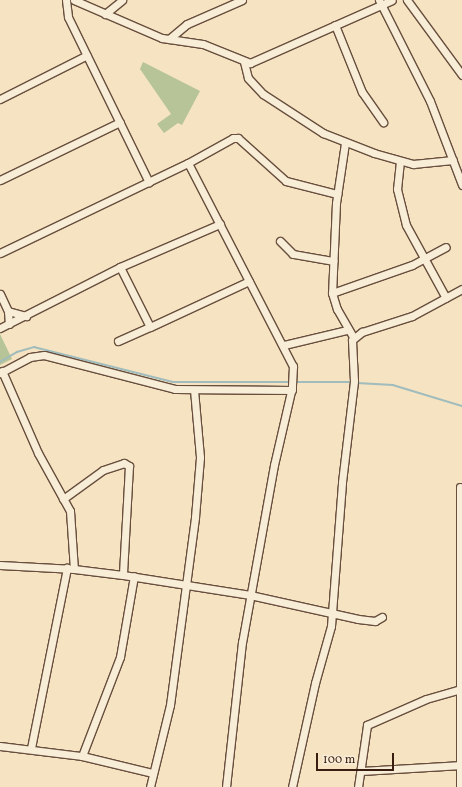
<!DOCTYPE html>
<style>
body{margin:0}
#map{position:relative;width:462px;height:787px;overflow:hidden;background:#f5e3c2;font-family:Vollkorn,serif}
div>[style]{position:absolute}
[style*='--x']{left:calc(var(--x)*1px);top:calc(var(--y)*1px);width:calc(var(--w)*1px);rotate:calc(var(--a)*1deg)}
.green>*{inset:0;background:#b7c497}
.stream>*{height:1.5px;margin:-0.75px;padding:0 0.75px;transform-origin:0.75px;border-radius:0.75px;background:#a0bcbc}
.roads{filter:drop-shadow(1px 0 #684e3d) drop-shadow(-1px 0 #684e3d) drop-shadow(0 1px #684e3d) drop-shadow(0 -1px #684e3d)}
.minor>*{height:7px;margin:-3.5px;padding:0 3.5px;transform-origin:3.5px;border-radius:3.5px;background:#f8edd7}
span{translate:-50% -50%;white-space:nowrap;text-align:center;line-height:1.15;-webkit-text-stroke:3px #f8edd7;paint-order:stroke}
.scale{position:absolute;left:316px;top:753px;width:78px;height:18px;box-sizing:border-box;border:2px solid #391d11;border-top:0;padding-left:5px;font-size:12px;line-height:14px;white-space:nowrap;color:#391d11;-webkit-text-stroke:3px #f8edd7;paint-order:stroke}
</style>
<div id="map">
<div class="green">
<i style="clip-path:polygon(143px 62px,200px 91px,182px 125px,178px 123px,164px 133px,157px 124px,171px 114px,140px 69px)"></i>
<i style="clip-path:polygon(0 334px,12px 359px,0 365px)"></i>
</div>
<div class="stream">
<i style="--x:0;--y:362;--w:20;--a:-30"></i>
<i style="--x:17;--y:352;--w:18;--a:-16"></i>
<i style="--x:34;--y:347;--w:143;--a:14.1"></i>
<i style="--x:173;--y:382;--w:116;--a:0"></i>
<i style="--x:295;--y:382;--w:56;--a:0"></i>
<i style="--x:357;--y:383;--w:36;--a:3"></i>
<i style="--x:393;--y:385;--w:72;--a:16.9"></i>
</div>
<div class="roads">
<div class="minor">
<i style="--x:66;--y:0;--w:17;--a:83"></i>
<i style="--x:68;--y:17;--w:184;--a:63.9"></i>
<i style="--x:74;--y:0;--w:96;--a:23.4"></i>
<i style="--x:162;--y:38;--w:41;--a:8.3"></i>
<i style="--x:203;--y:44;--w:51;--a:22"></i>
<i style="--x:250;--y:63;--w:155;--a:-23.9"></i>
<i style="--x:379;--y:0;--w:113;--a:63.2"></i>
<i style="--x:430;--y:101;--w:90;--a:69.1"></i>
<i style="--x:407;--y:0;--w:93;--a:53.7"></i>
<i style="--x:105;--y:14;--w:22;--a:-39"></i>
<i style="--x:335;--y:25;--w:72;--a:68.1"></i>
<i style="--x:362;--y:92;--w:37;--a:55"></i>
<i style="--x:169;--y:39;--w:23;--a:-40"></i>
<i style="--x:187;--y:24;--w:60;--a:-23.6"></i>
<i style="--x:244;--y:62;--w:16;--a:76"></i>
<i style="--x:248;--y:78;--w:22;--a:47"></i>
<i style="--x:263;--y:94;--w:72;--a:33"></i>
<i style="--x:323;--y:133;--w:55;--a:21.4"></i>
<i style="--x:374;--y:153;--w:41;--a:15.8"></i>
<i style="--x:413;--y:164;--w:40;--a:-5.7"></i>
<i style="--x:0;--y:99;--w:97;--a:-26.8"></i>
<i style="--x:345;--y:143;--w:61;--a:98.5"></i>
<i style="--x:336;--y:203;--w:90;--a:92.5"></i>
<i style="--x:332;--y:293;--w:17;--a:73"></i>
<i style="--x:337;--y:309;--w:32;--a:60"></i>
<i style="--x:400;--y:161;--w:28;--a:96"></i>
<i style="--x:397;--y:189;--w:37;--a:76"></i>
<i style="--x:406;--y:225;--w:83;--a:61.3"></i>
<i style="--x:188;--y:163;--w:229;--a:62.7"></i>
<i style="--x:293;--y:366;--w:21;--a:93"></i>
<i style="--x:292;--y:387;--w:80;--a:103"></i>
<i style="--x:274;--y:465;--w:180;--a:100.2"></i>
<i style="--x:242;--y:642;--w:146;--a:96.3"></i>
<i style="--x:0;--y:180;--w:133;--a:-25.8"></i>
<i style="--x:280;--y:241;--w:18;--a:45"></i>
<i style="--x:293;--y:254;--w:41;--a:9.9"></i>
<i style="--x:0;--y:253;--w:208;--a:-25.6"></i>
<i style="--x:188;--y:163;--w:51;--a:-29.1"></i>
<i style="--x:233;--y:138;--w:5;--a:0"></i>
<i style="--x:238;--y:138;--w:64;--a:41.9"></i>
<i style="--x:286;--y:181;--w:53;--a:14.3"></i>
<i style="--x:120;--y:267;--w:67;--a:63.4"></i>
<i style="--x:150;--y:327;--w:109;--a:-24.9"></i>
<i style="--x:332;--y:293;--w:85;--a:-19.3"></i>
<i style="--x:412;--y:265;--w:38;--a:-28"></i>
<i style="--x:0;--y:294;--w:19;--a:65"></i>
<i style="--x:8;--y:311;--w:13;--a:86"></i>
<i style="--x:8;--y:311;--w:19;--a:16"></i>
<i style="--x:0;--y:328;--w:135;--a:-26.9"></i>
<i style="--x:120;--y:267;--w:109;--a:-23.3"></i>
<i style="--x:118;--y:341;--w:35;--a:-24"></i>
<i style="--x:284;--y:345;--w:65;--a:-13.4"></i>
<i style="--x:2;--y:371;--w:90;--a:66.3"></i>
<i style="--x:38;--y:453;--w:66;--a:61.1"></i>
<i style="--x:70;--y:511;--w:58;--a:86.1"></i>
<i style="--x:0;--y:373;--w:34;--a:-28"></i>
<i style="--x:30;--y:357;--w:14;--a:-8"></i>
<i style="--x:44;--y:355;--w:135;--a:14.5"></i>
<i style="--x:175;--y:389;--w:117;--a:0.5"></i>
<i style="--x:460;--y:487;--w:300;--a:90"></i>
<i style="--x:63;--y:499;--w:49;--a:-35.9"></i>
<i style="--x:103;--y:470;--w:22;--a:-18"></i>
<i style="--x:124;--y:463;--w:6;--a:31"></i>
<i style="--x:129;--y:466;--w:109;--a:93.2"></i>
<i style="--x:0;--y:565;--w:74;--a:3.1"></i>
<i style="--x:74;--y:569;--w:49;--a:7"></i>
<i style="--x:123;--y:575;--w:129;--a:8.9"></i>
<i style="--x:250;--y:595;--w:111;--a:12.5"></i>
<i style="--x:358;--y:619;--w:17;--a:7"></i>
<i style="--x:375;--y:621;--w:8;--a:-30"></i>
<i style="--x:0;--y:746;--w:83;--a:7"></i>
<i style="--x:82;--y:756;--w:73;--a:13.5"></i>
<i style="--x:31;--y:748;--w:184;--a:-78.7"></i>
<i style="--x:82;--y:756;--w:106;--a:-69"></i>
<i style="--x:120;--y:657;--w:82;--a:-80.2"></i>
<i style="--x:361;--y:771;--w:101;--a:-3.4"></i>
<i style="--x:150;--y:787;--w:84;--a:-76.3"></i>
<i style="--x:170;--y:705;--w:190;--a:-82.4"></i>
<i style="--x:195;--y:517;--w:60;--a:-85.2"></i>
<i style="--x:200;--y:457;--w:67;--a:-95.1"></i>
<i style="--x:292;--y:787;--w:107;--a:-77.5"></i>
<i style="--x:315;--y:683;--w:59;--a:-74.3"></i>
<i style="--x:331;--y:626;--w:144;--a:-85.6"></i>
<i style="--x:342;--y:482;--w:102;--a:-83.2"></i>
<i style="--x:354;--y:381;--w:41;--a:-92.8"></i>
<i style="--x:352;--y:340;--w:13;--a:-39"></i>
<i style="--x:362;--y:332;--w:52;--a:-17.7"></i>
<i style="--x:412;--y:316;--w:57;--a:-28.4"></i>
<i style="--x:358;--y:787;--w:63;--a:-81.7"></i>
<i style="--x:367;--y:725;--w:64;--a:-23.8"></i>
<i style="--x:426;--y:699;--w:35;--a:-16"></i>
</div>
</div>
<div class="scale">100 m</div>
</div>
